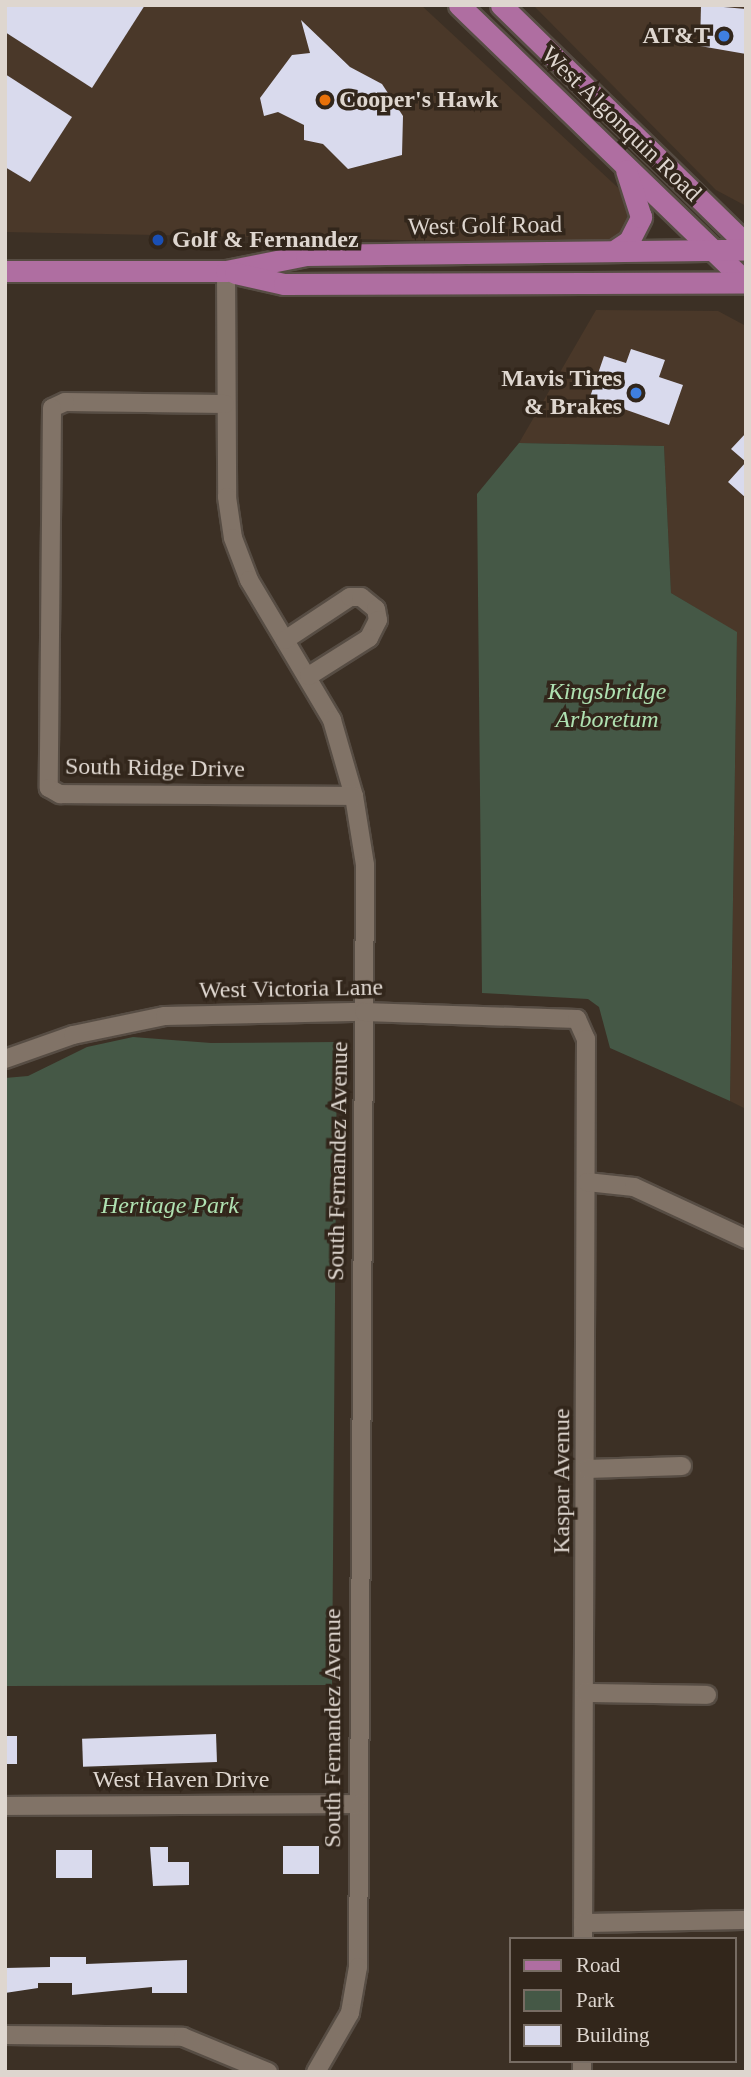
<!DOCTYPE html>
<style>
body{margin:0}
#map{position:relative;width:751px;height:2077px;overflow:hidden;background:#3c3025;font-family:Georgia,serif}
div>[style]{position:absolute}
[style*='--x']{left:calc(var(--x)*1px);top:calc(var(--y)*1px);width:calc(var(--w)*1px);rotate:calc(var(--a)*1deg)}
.built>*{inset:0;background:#4a3829}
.green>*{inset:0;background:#455846}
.building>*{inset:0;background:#d9daed;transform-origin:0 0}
.roads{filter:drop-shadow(2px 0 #574d44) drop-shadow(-2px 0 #574d44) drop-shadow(0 2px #574d44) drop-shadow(0 -2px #574d44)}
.minor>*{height:18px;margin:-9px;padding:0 9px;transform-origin:9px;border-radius:9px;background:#817367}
.major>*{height:21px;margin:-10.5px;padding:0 10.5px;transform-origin:10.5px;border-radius:10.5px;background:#af6ea1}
.dots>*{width:19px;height:19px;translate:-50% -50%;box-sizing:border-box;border:4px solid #32261b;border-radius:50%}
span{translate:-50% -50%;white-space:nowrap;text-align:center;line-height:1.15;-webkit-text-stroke:7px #32261b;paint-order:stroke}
.poi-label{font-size:24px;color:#ded6cf;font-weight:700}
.right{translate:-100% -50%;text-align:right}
.left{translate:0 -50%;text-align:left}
.street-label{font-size:24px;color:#ded6cf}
.park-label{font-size:24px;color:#afe1b1;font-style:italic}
.frame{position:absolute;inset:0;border:7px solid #ded6cf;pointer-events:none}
.legend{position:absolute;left:509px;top:1937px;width:228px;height:126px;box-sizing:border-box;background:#32261b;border:2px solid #776c63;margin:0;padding:9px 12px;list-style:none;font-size:21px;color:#ded6cf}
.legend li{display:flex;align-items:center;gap:14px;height:35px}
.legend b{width:35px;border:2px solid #776c63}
</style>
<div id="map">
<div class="built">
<i style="clip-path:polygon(5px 5px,421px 5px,627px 196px,627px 222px,619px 239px,602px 244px,5px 232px)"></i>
<i style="clip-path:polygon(533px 5px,746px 5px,746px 206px,716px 190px)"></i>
<i style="clip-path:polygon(596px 310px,718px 311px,746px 326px,746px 1109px,730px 1101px,737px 633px,671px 593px,664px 446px,519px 443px)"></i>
</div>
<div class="green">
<i style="clip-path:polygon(519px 443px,664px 446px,671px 593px,737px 632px,730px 1101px,610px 1048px,599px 1007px,588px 999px,482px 993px,477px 494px)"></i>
<i style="clip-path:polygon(133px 1037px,211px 1043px,337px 1042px,332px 1685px,5px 1686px,5px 1078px,28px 1076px,87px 1047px)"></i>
</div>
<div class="building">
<i style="clip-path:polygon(5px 5px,145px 5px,92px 88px,5px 32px)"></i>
<i style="clip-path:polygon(701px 5px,746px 9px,746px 54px,700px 46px)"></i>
<i style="clip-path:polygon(301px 20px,350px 67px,382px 84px,403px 116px,402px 155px,348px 169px,323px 144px,304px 140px,304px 125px,278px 112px,264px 116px,260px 98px,292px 55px,310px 53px)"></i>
<i style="clip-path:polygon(5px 74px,72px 117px,30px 182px,5px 167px)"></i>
<i style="clip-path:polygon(631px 349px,665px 360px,659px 377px,683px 385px,669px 425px,590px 397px,604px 356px,626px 363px)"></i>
<i style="clip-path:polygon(746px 433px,746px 498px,728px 482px,746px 462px,731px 449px)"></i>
<i style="left:216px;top:1734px;width:28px;height:134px;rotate:88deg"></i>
<i style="left:5px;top:1736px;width:12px;height:28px"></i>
<i style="left:283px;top:1846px;width:36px;height:28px"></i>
<i style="clip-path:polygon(150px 1847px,168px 1847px,168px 1862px,189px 1862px,189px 1885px,153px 1886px)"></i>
<i style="left:92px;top:1850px;width:28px;height:36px;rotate:90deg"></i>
<i style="clip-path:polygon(50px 1957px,86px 1957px,86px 1964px,187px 1960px,187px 1993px,152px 1993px,152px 1987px,72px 1995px,72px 1983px,38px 1983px,38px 1988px,5px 1993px,5px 1968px,50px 1967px)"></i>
</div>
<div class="roads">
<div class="minor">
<i style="--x:226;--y:271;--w:226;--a:89.7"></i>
<i style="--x:227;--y:497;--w:41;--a:81.7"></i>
<i style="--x:233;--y:538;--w:45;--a:69.1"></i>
<i style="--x:249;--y:580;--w:163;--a:59.3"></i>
<i style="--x:332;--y:720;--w:79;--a:73.9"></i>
<i style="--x:354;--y:796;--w:70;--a:80.9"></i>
<i style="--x:365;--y:865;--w:1102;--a:90.36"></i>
<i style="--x:358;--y:1967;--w:47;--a:99.9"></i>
<i style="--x:350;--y:2013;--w:68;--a:120"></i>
<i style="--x:225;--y:404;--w:160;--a:-179.3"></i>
<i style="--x:65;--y:402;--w:14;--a:155"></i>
<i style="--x:52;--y:408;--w:380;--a:90.5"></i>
<i style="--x:49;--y:788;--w:13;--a:29"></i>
<i style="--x:60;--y:794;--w:294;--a:0.4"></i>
<i style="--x:285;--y:640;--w:78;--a:-33.5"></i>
<i style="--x:350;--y:597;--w:11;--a:0"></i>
<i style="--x:361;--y:597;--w:19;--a:39"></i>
<i style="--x:376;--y:609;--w:11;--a:80"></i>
<i style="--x:378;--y:620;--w:20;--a:117"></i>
<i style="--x:369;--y:638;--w:71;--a:147.7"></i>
<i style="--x:5;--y:1059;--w:72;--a:-19.4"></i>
<i style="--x:73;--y:1035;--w:94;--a:-11.7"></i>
<i style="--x:165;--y:1016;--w:199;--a:-1.2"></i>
<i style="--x:364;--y:1012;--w:213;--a:1.9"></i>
<i style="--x:577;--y:1019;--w:22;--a:66"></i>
<i style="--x:586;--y:1039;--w:900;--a:90.19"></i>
<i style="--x:587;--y:1182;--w:47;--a:6.1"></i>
<i style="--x:634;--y:1187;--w:123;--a:24.9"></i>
<i style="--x:587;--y:1469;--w:95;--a:-1.8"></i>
<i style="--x:585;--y:1693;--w:122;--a:0.9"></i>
<i style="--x:5;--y:1806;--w:351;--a:-0.3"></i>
<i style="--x:583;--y:1923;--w:163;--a:-1.1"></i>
<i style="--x:5;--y:2035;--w:178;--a:0.6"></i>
<i style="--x:183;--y:2037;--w:92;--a:22.4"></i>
<i style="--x:582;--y:2072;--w:11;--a:-90"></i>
</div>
<div class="major">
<i style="--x:459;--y:5;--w:399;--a:44"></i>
<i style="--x:501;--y:5;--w:342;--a:44.3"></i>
<i style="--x:617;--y:249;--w:14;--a:-34"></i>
<i style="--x:629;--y:241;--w:27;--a:-63"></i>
<i style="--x:641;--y:217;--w:49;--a:-107.7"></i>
<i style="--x:5;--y:271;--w:221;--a:0"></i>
<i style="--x:226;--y:271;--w:82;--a:-11.3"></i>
<i style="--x:306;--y:255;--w:440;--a:-0.7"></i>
<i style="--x:235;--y:273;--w:50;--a:12.7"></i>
<i style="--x:284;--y:284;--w:462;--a:-0.2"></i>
</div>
</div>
<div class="dots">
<i style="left:724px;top:36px;background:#3f7fe0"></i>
<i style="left:325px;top:100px;background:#e8710a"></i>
<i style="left:158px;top:240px;background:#1a4fb4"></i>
<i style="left:636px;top:393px;background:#3f7fe0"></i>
</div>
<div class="poi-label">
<span class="right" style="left:710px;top:36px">AT&amp;T</span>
<span class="left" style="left:339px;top:100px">Cooper's Hawk</span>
<span class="left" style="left:172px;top:240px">Golf &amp; Fernandez</span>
<span class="right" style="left:622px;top:393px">Mavis Tires<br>&amp; Brakes</span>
</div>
<div class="street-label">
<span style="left:621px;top:124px;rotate:44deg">West Algonquin Road</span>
<span style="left:485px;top:226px;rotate:-1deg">West Golf Road</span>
<span style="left:155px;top:768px;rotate:1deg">South Ridge Drive</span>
<span style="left:291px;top:989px;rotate:-1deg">West Victoria Lane</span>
<span style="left:338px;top:1161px;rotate:-89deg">South Fernandez Avenue</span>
<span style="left:562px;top:1481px;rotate:-90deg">Kaspar Avenue</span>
<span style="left:333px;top:1728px;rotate:-90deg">South Fernandez Avenue</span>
<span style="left:181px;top:1780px">West Haven Drive</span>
</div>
<div class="park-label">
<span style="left:607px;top:706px">Kingsbridge<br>Arboretum</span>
<span style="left:170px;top:1206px">Heritage Park</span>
</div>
<div class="frame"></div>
<ul class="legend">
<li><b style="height:9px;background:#af6ea1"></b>Road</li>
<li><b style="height:19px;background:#455846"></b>Park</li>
<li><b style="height:19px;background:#d9daed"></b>Building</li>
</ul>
</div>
